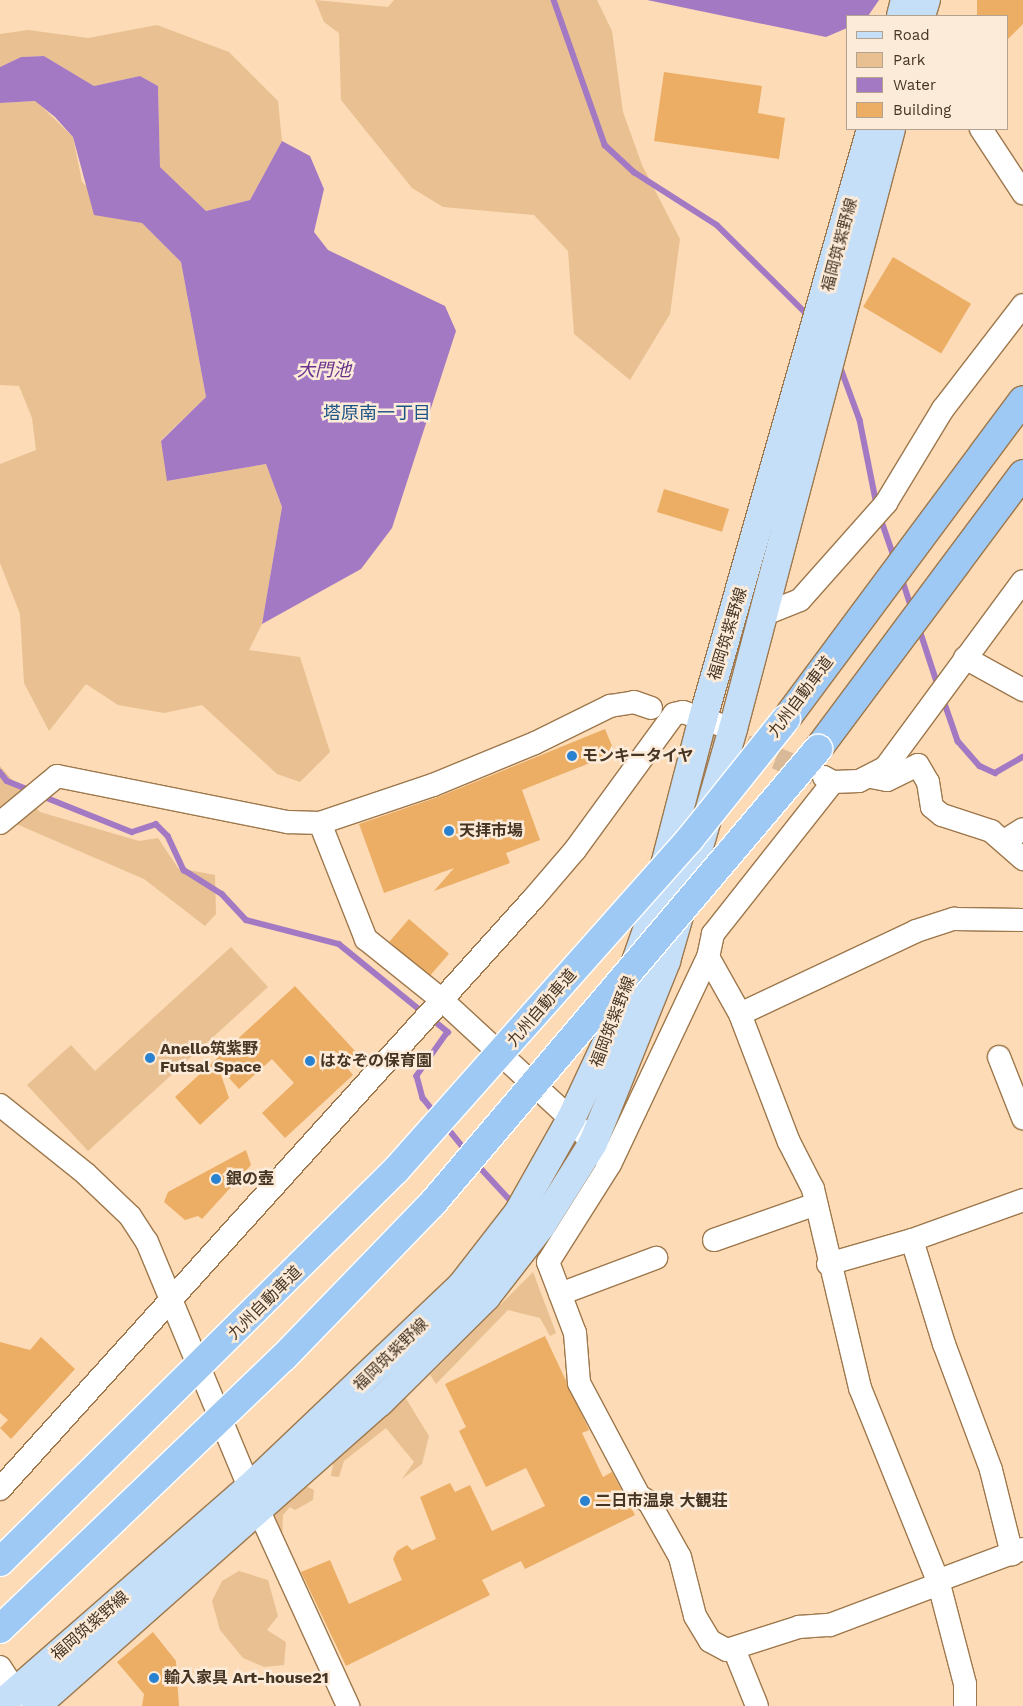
<!DOCTYPE html>
<meta charset="utf-8">
<style>
body{margin:0}
#map{position:relative;width:1023px;height:1706px;overflow:hidden;background:#fcdbb6;font-family:"Work Sans","Noto Sans JP",sans-serif}
div>[style]{position:absolute}
[style*='--x']{left:calc(var(--x)*1px);top:calc(var(--y)*1px);width:calc(var(--w)*1px);rotate:calc(var(--a)*1deg)}
.green>*{inset:0;background:#e9c091}
.water>*{inset:0;background:#a379c3}
.stream>*{height:5.5px;margin:-2.75px;padding:0 2.75px;transform-origin:2.75px;border-radius:2.75px;background:#a379c3}
.building>*{inset:0;background:#ecae65;transform-origin:0 0}
.minor-tunnel>*{height:22px;margin-top:-11px;transform-origin:0;background:repeating-linear-gradient(90deg,#d8ba99 0 22px,transparent 0 33px)}
.roads{filter:drop-shadow(1px 0 #9e784c) drop-shadow(-1px 0 #9e784c) drop-shadow(0 1px #9e784c) drop-shadow(0 -1px #9e784c)}
.minor>*{height:22px;margin:-11px;padding:0 11px;transform-origin:11px;border-radius:11px;background:#fff}
.major>*{height:28px;margin:-14px;padding:0 14px;transform-origin:14px;border-radius:14px;background:#c5dff8}
.highway>*{height:28px;margin:-14px;padding:0 14px;transform-origin:14px;border-radius:14px;background:#9ec9f4}
.bridges{filter:drop-shadow(1px 0 #fff) drop-shadow(-1px 0 #fff) drop-shadow(0 1px #fff) drop-shadow(0 -1px #fff)}
.highway-bridge>*{height:28px;margin:-14px;padding:0 14px;transform-origin:14px;border-radius:14px;background:#9ec9f4}
.dots>*{width:14px;height:14px;translate:-50% -50%;box-sizing:border-box;border:2px solid #fcebd9;border-radius:50%}
span{translate:-50% -50%;white-space:nowrap;text-align:center;line-height:1.15;-webkit-text-stroke:5px #fcebd9;paint-order:stroke}
.street-label{font-size:16px;color:#463523}
.poi-label{font-size:16px;color:#463523;font-weight:700}
.left{translate:0 -50%;text-align:left}
.water-label{font-size:18px;color:#67328b;font-style:italic}
.neighbourhood-label{font-size:18px;color:#1f5688}
.legend{position:absolute;left:846px;top:15px;width:162px;height:115px;box-sizing:border-box;background:#fcebd9;border:1px solid #b3a290;margin:0;padding:6px 9px;list-style:none;font-size:15px;color:#463523}
.legend li{display:flex;align-items:center;gap:10px;height:25px}
.legend b{width:25px;border:1px solid #b3a290}
</style>
<div id="map">
<div class="green">
<i style="clip-path:polygon(315px 0,388px 7px,394px 0,597px 0,612px 31px,623px 112px,642px 165px,680px 239px,670px 314px,630px 380px,574px 334px,568px 251px,534px 215px,443px 207px,412px 188px,341px 100px,339px 33px,324px 22px)"></i>
<i style="clip-path:polygon(157px 25px,229px 52px,278px 101px,282px 141px,250px 200px,206px 211px,160px 167px,158px 86px,140px 76px,94px 86px,44px 56px,21px 57px,0 67px,0 34px,28px 30px,88px 38px)"></i>
<i style="clip-path:polygon(36px 101px,73px 137px,82px 182px,123px 219px,142px 223px,181px 262px,206px 397px,161px 440px,168px 481px,266px 464px,282px 507px,262px 624px,249px 650px,300px 657px,330px 752px,300px 782px,277px 774px,202px 705px,164px 713px,118px 705px,86px 684px,49px 731px,24px 683px,20px 614px,0 563px,0 464px,36px 450px,32px 418px,19px 386px,0 385px,0 103px)"></i>
<i style="clip-path:polygon(0 766px,40px 812px,139px 841px,158px 838px,178px 868px,215px 875px,216px 914px,205px 926px,144px 879px,0 817px)"></i>
<i style="clip-path:polygon(231px 947px,268px 987px,88px 1151px,27px 1085px,71px 1045px,95px 1071px)"></i>
<i style="clip-path:polygon(533px 1272px,556px 1333px,550px 1336px,540px 1318px,508px 1310px,436px 1384px,430px 1375px)"></i>
<i style="clip-path:polygon(405px 1397px,429px 1436px,422px 1464px,402px 1479px,414px 1462px,386px 1428px,344px 1461px,339px 1477px,331px 1476px,334px 1459px)"></i>
<i style="clip-path:polygon(306px 1486px,314px 1490px,313px 1500px,295px 1510px,290px 1507px,283px 1515px,282px 1540px,270px 1514px)"></i>
<i style="clip-path:polygon(239px 1571px,268px 1580px,278px 1616px,267px 1630px,286px 1642px,284px 1665px,264px 1667px,243px 1658px,220px 1630px,212px 1601px,222px 1581px)"></i>
</div>
<div class="water">
<i style="clip-path:polygon(647px 0,879px 0,868px 16px,847px 16px,847px 28px,826px 37px)"></i>
<i style="clip-path:polygon(44px 56px,94px 86px,140px 76px,158px 86px,160px 167px,206px 211px,250px 200px,282px 141px,310px 156px,324px 189px,314px 232px,328px 250px,445px 306px,456px 331px,392px 528px,361px 569px,262px 624px,282px 507px,266px 464px,167px 481px,161px 441px,206px 397px,181px 262px,142px 223px,94px 215px,73px 137px,55px 117px,35px 101px,0 103px,0 67px,21px 57px)"></i>
</div>
<div class="stream">
<i style="--x:554;--y:0;--w:154;--a:70.6"></i>
<i style="--x:605;--y:145;--w:40;--a:43"></i>
<i style="--x:634;--y:172;--w:98;--a:32.6"></i>
<i style="--x:717;--y:225;--w:128;--a:44.7"></i>
<i style="--x:839;--y:363;--w:61;--a:69.8"></i>
<i style="--x:860;--y:420;--w:87;--a:78.7"></i>
<i style="--x:880;--y:516;--w:46;--a:70.8"></i>
<i style="--x:902;--y:578;--w:33;--a:72"></i>
<i style="--x:919;--y:627;--w:61;--a:71.9"></i>
<i style="--x:943;--y:698;--w:46;--a:70.8"></i>
<i style="--x:958;--y:741;--w:33;--a:49"></i>
<i style="--x:980;--y:766;--w:17;--a:25"></i>
<i style="--x:995;--y:773;--w:32;--a:-30"></i>
<i style="--x:0;--y:772;--w:11;--a:52"></i>
<i style="--x:7;--y:781;--w:27;--a:22"></i>
<i style="--x:42;--y:796;--w:97;--a:21.8"></i>
<i style="--x:132;--y:832;--w:25;--a:-18"></i>
<i style="--x:156;--y:824;--w:17;--a:45"></i>
<i style="--x:168;--y:836;--w:38;--a:65"></i>
<i style="--x:184;--y:870;--w:45;--a:32.3"></i>
<i style="--x:222;--y:894;--w:35;--a:47"></i>
<i style="--x:246;--y:920;--w:96;--a:14.5"></i>
<i style="--x:339;--y:944;--w:111;--a:39.1"></i>
<i style="--x:432;--y:1019;--w:21;--a:39"></i>
<i style="--x:448;--y:1032;--w:54;--a:125.2"></i>
<i style="--x:417;--y:1076;--w:23;--a:75"></i>
<i style="--x:423;--y:1098;--w:19;--a:51"></i>
<i style="--x:446;--y:1126;--w:33;--a:51"></i>
<i style="--x:476;--y:1163;--w:50;--a:47.4"></i>
</div>
<div class="building">
<i style="clip-path:polygon(977px 0,1023px 0,1023px 24px,1007px 40px,1007px 16px,977px 16px)"></i>
<i style="clip-path:polygon(664px 72px,762px 86px,758px 113px,785px 118px,779px 159px,654px 141px)"></i>
<i style="left:893px;top:257px;width:91px;height:58px;rotate:31deg"></i>
<i style="left:664px;top:489px;width:68px;height:24px;rotate:17deg"></i>
<i style="clip-path:polygon(605px 729px,615px 753px,522px 790px,540px 840px,506px 853px,510px 863px,434px 891px,454px 868px,384px 893px,359px 824px,438px 797px)"></i>
<i style="left:409px;top:919px;width:53px;height:30px;rotate:41deg"></i>
<i style="clip-path:polygon(295px 986px,356px 1052px,344px 1064px,353px 1075px,285px 1138px,262px 1113px,294px 1083px,272px 1059px,239px 1089px,218px 1066px,229px 1098px,200px 1125px,175px 1097px)"></i>
<i style="clip-path:polygon(246px 1150px,251px 1165px,202px 1219px,198px 1216px,185px 1220px,164px 1202px,168px 1192px)"></i>
<i style="clip-path:polygon(545px 1336px,589px 1430px,582px 1433px,603px 1477px,612px 1472px,635px 1515px,525px 1569px,521px 1561px,482px 1580px,490px 1595px,346px 1666px,301px 1572px,330px 1560px,349px 1604px,402px 1580px,393px 1559px,397px 1551px,407px 1545px,412px 1550px,436px 1539px,420px 1497px,450px 1483px,455px 1492px,470px 1485px,492px 1531px,545px 1506px,526px 1468px,486px 1487px,459px 1431px,466px 1427px,445px 1384px)"></i>
<i style="clip-path:polygon(41px 1337px,75px 1369px,11px 1439px,0 1428px,8px 1420px,0 1413px,0 1342px,30px 1350px)"></i>
<i style="clip-path:polygon(153px 1632px,176px 1661px,179px 1706px,142px 1706px,144px 1694px,117px 1662px)"></i>
</div>
<div class="minor-tunnel">
<i style="--x:715;--y:733;--w:108;--a:22.3"></i>
</div>
<div class="roads">
<div class="minor">
<i style="--x:981;--y:129;--w:77;--a:56.7"></i>
<i style="--x:760;--y:616;--w:43;--a:-21.8"></i>
<i style="--x:800;--y:600;--w:130;--a:-48.4"></i>
<i style="--x:886;--y:503;--w:110;--a:-58.8"></i>
<i style="--x:943;--y:409;--w:131;--a:-52.4"></i>
<i style="--x:965;--y:658;--w:66;--a:28.9"></i>
<i style="--x:824;--y:777;--w:10;--a:29"></i>
<i style="--x:833;--y:782;--w:26;--a:-2"></i>
<i style="--x:859;--y:781;--w:29;--a:-27"></i>
<i style="--x:885;--y:768;--w:232;--a:-53.6"></i>
<i style="--x:871;--y:777;--w:16;--a:11"></i>
<i style="--x:887;--y:780;--w:34;--a:-26"></i>
<i style="--x:918;--y:765;--w:20;--a:60"></i>
<i style="--x:928;--y:782;--w:25;--a:81"></i>
<i style="--x:932;--y:807;--w:13;--a:39"></i>
<i style="--x:942;--y:815;--w:52;--a:18.1"></i>
<i style="--x:991;--y:831;--w:43;--a:41.2"></i>
<i style="--x:833;--y:782;--w:194;--a:128.3"></i>
<i style="--x:713;--y:934;--w:24;--a:102"></i>
<i style="--x:708;--y:957;--w:229;--a:115.3"></i>
<i style="--x:610;--y:1164;--w:116;--a:122.3"></i>
<i style="--x:548;--y:1262;--w:76;--a:69.2"></i>
<i style="--x:575;--y:1333;--w:50;--a:85.4"></i>
<i style="--x:579;--y:1383;--w:128;--a:62"></i>
<i style="--x:639;--y:1496;--w:12;--a:31"></i>
<i style="--x:649;--y:1502;--w:63;--a:60.6"></i>
<i style="--x:680;--y:1557;--w:61;--a:75.7"></i>
<i style="--x:695;--y:1616;--w:29;--a:59"></i>
<i style="--x:710;--y:1641;--w:19;--a:28"></i>
<i style="--x:727;--y:1650;--w:76;--a:-17.7"></i>
<i style="--x:799;--y:1627;--w:31;--a:-4"></i>
<i style="--x:830;--y:1625;--w:116;--a:-20.6"></i>
<i style="--x:0;--y:823;--w:74;--a:-39.5"></i>
<i style="--x:57;--y:776;--w:236;--a:11.3"></i>
<i style="--x:288;--y:822;--w:32;--a:2"></i>
<i style="--x:320;--y:823;--w:119;--a:-18.6"></i>
<i style="--x:433;--y:785;--w:110;--a:-22.4"></i>
<i style="--x:535;--y:743;--w:84;--a:-26.3"></i>
<i style="--x:610;--y:706;--w:24;--a:-9"></i>
<i style="--x:634;--y:702;--w:18;--a:19"></i>
<i style="--x:320;--y:823;--w:125;--a:68.4"></i>
<i style="--x:366;--y:939;--w:97;--a:38.8"></i>
<i style="--x:442;--y:1000;--w:176;--a:42.7"></i>
<i style="--x:571;--y:1119;--w:49;--a:49.1"></i>
<i style="--x:1004;--y:841;--w:22;--a:-32"></i>
<i style="--x:708;--y:957;--w:65;--a:60.7"></i>
<i style="--x:740;--y:1014;--w:137;--a:69.1"></i>
<i style="--x:789;--y:1142;--w:53;--a:62.9"></i>
<i style="--x:813;--y:1189;--w:204;--a:76.7"></i>
<i style="--x:860;--y:1388;--w:211;--a:68"></i>
<i style="--x:939;--y:1584;--w:103;--a:75.4"></i>
<i style="--x:965;--y:1684;--w:22;--a:90"></i>
<i style="--x:740;--y:1014;--w:195;--a:-25.2"></i>
<i style="--x:916;--y:931;--w:40;--a:-18"></i>
<i style="--x:954;--y:919;--w:69;--a:0.8"></i>
<i style="--x:999;--y:1057;--w:66;--a:68.5"></i>
<i style="--x:0;--y:1105;--w:110;--a:38.7"></i>
<i style="--x:86;--y:1174;--w:61;--a:43.7"></i>
<i style="--x:130;--y:1216;--w:31;--a:57"></i>
<i style="--x:147;--y:1242;--w:289;--a:67.4"></i>
<i style="--x:258;--y:1509;--w:217;--a:65.4"></i>
<i style="--x:714;--y:1240;--w:108;--a:-19.4"></i>
<i style="--x:912;--y:1240;--w:109;--a:72.9"></i>
<i style="--x:944;--y:1344;--w:134;--a:69.5"></i>
<i style="--x:991;--y:1470;--w:87;--a:76"></i>
<i style="--x:828;--y:1264;--w:87;--a:-15.9"></i>
<i style="--x:912;--y:1240;--w:118;--a:-19.8"></i>
<i style="--x:560;--y:1294;--w:103;--a:-20.6"></i>
<i style="--x:0;--y:1489;--w:795;--a:-47.91"></i>
<i style="--x:533;--y:899;--w:65;--a:-49.4"></i>
<i style="--x:575;--y:850;--w:168;--a:-53.9"></i>
<i style="--x:674;--y:714;--w:9;--a:-13"></i>
<i style="--x:683;--y:712;--w:53;--a:18.8"></i>
<i style="--x:937;--y:1581;--w:92;--a:-20.4"></i>
<i style="--x:734;--y:1649;--w:61;--a:68"></i>
<i style="--x:0;--y:1667;--w:44;--a:57"></i>
</div>
<div class="major">
<i style="--x:901;--y:16;--w:16;--a:-76"></i>
<i style="--x:921;--y:16;--w:17;--a:-73"></i>
<i style="--x:0;--y:1705;--w:332;--a:-41.1"></i>
<i style="--x:250;--y:1487;--w:293;--a:-43.6"></i>
<i style="--x:462;--y:1285;--w:91;--a:-52.1"></i>
<i style="--x:518;--y:1213;--w:108;--a:-60.6"></i>
<i style="--x:571;--y:1119;--w:89;--a:-64.9"></i>
<i style="--x:609;--y:1038;--w:126;--a:-70.6"></i>
<i style="--x:651;--y:919;--w:208;--a:-75.5"></i>
<i style="--x:703;--y:718;--w:612;--a:-74.08"></i>
<i style="--x:36;--y:1706;--w:459;--a:-41.5"></i>
<i style="--x:380;--y:1402;--w:149;--a:-44.7"></i>
<i style="--x:486;--y:1297;--w:90;--a:-52.2"></i>
<i style="--x:541;--y:1226;--w:98;--a:-57.9"></i>
<i style="--x:593;--y:1143;--w:196;--a:-68.1"></i>
<i style="--x:666;--y:961;--w:241;--a:-73.9"></i>
<i style="--x:733;--y:729;--w:620;--a:-75.25"></i>
</div>
<div class="highway">
<i style="--x:786;--y:719;--w:397;--a:-53.4"></i>
<i style="--x:818;--y:749;--w:343;--a:-53.3"></i>
</div>
</div>
<div class="bridges">
<div class="highway-bridge">
<i style="--x:0;--y:1562;--w:557;--a:-44.71"></i>
<i style="--x:396;--y:1170;--w:441;--a:-48.4"></i>
<i style="--x:689;--y:840;--w:155;--a:-51.3"></i>
<i style="--x:0;--y:1629;--w:393;--a:-43.8"></i>
<i style="--x:284;--y:1357;--w:213;--a:-46"></i>
<i style="--x:432;--y:1204;--w:597;--a:-49.69"></i>
</div>
</div>
<div class="dots">
<i style="left:572px;top:756px;background:#2982d0"></i>
<i style="left:449px;top:831px;background:#2982d0"></i>
<i style="left:150px;top:1058px;background:#2982d0"></i>
<i style="left:310px;top:1061px;background:#2982d0"></i>
<i style="left:216px;top:1179px;background:#2982d0"></i>
<i style="left:585px;top:1501px;background:#2982d0"></i>
<i style="left:154px;top:1678px;background:#2982d0"></i>
</div>
<div class="street-label">
<span style="left:840px;top:245px;rotate:-75deg">福岡筑紫野線</span>
<span style="left:728px;top:634px;rotate:-73deg">福岡筑紫野線</span>
<span style="left:801px;top:697px;rotate:-53deg">九州自動車道</span>
<span style="left:542px;top:1008px;rotate:-49deg">九州自動車道</span>
<span style="left:613px;top:1022px;rotate:-69deg">福岡筑紫野線</span>
<span style="left:265px;top:1303px;rotate:-45deg">九州自動車道</span>
<span style="left:391px;top:1355px;rotate:-44deg">福岡筑紫野線</span>
<span style="left:90px;top:1626px;rotate:-41deg">福岡筑紫野線</span>
</div>
<div class="poi-label">
<span class="left" style="left:582px;top:756px">モンキータイヤ</span>
<span class="left" style="left:459px;top:831px">天拝市場</span>
<span class="left" style="left:160px;top:1058px">Anello筑紫野<br>Futsal Space</span>
<span class="left" style="left:320px;top:1061px">はなぞの保育園</span>
<span class="left" style="left:226px;top:1179px">銀の壺</span>
<span class="left" style="left:595px;top:1501px">二日市温泉 大観荘</span>
<span class="left" style="left:164px;top:1678px">輸入家具 Art-house21</span>
</div>
<div class="water-label">
<span style="left:324px;top:370px">大門池</span>
</div>
<div class="neighbourhood-label">
<span style="left:377px;top:413px">塔原南一丁目</span>
</div>
<ul class="legend">
<li><b style="height:6px;background:#c5dff8"></b>Road</li>
<li><b style="height:14px;background:#e9c091"></b>Park</li>
<li><b style="height:14px;background:#a379c3"></b>Water</li>
<li><b style="height:14px;background:#ecae65"></b>Building</li>
</ul>
</div>
